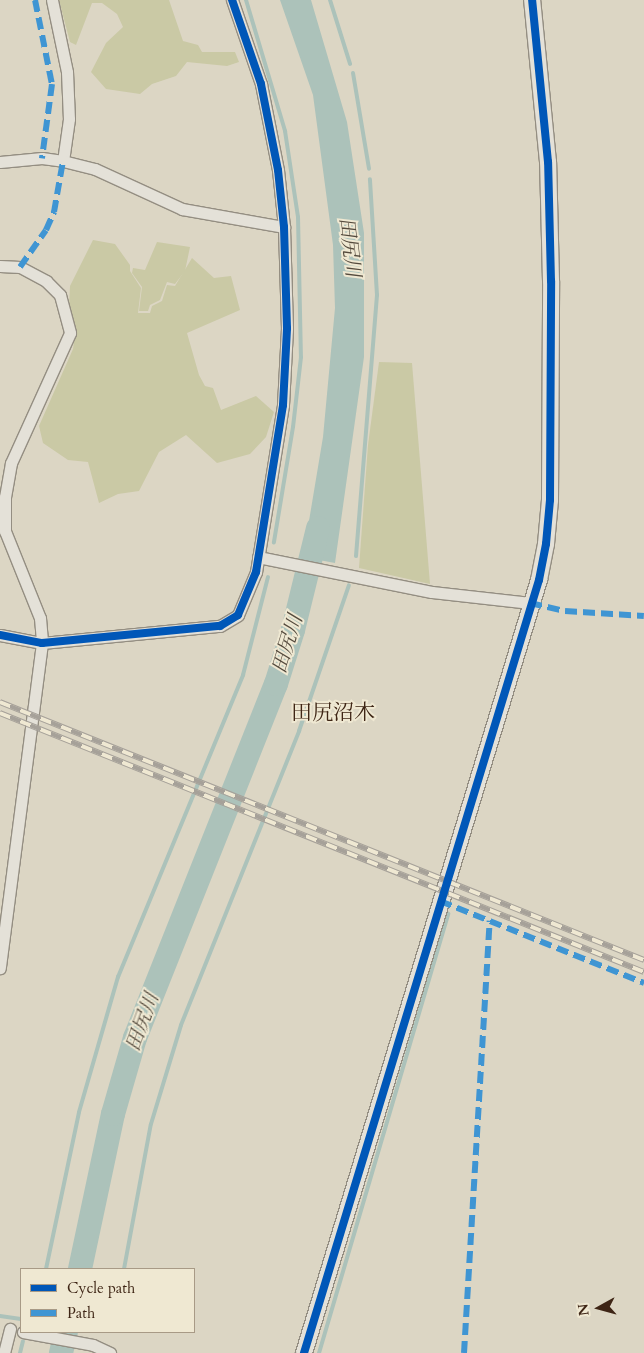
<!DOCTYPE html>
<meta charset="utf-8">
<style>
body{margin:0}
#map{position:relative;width:644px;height:1353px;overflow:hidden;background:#dcd6c4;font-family:Cardo,"Noto Serif JP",serif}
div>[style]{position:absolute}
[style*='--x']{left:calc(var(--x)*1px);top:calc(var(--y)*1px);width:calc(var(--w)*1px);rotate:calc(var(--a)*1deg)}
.green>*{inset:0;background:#cac9a5}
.water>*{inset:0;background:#acc2ba}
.stream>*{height:4px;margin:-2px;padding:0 2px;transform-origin:2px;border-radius:2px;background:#acc2ba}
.river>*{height:24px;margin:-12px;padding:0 12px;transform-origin:12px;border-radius:12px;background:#acc2ba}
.roads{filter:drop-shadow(1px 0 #948e82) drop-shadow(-1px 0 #948e82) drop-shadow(0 1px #948e82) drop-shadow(0 -1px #948e82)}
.street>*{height:11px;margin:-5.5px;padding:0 5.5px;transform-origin:5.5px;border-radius:5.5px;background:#e4e1d8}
.secondary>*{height:16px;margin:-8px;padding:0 8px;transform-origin:8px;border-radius:8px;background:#e4e1d8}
.rail>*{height:5.5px;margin-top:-2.75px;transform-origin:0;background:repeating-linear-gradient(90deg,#efe8d2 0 11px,#a6a199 0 22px);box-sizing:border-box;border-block:1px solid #a6a199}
.quiet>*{height:6px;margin-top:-3px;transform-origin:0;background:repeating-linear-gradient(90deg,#3f95d3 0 12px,transparent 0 18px)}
.cycleway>*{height:8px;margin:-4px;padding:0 4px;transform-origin:4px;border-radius:4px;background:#0057b8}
span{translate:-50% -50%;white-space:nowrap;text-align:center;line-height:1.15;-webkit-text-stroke:4px #efe8d2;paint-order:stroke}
.water-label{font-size:20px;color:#544a3d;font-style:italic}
.quarter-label{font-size:21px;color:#3e2515}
.legend{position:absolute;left:20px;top:1268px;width:175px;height:65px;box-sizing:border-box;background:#efe8d2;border:1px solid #a89a86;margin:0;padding:6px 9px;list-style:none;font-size:15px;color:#3e2515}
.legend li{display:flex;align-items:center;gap:10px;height:25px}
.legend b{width:25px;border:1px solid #a89a86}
.north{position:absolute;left:574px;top:1283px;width:50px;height:50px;-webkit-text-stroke:4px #efe8d2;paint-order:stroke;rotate:263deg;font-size:14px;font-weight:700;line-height:20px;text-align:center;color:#3e2515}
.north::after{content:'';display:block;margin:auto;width:18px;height:22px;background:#3e2515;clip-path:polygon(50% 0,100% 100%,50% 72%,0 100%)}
</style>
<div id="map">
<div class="green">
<i style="clip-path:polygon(59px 0,169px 0,183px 41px,198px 45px,202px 52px,235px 52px,239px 62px,227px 66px,187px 62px,176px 76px,152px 84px,140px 94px,106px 89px,91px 72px,106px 43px,123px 27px,117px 14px,102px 3px,92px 3px,76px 45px,70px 42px)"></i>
<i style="clip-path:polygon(93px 240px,115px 244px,130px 265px,130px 271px,141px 288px,138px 313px,150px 313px,152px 306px,162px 301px,167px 285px,175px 286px,192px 258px,214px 278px,231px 276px,240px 310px,187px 333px,199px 375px,205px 386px,213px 388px,221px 410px,256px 396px,274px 412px,266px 437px,250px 454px,217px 463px,186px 435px,159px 452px,139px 491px,118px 494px,99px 503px,88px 462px,68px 460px,43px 443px,39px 426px,73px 349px,75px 335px,69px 307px,70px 286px)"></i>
<i style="clip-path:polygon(157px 242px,190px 247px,185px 271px,175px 284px,167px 282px,160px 300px,150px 305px,148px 311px,139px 311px,142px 287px,132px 273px,133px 268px,145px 270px)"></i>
<i style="clip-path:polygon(379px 362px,412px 363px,430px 584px,359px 568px,368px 445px)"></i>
</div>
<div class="water">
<i style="clip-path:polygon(280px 0,311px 0,347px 122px,364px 233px,364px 357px,335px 563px,303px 557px,323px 437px,335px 308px,333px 245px,313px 95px)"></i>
</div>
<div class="stream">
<i style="--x:246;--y:0;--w:137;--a:73.4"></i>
<i style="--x:285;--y:131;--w:87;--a:81.4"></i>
<i style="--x:298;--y:217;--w:140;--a:88.8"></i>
<i style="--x:301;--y:357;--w:70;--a:96.5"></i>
<i style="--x:293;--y:427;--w:117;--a:99.4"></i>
<i style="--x:330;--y:0;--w:67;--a:72.6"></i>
<i style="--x:353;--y:73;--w:97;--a:80.5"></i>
<i style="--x:356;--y:556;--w:262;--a:-85.4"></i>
<i style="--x:377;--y:295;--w:116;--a:-93.5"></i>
<i style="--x:46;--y:1269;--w:160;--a:-78.1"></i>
<i style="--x:79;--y:1112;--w:141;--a:-73.9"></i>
<i style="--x:118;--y:977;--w:327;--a:-67.5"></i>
<i style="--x:243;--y:675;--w:101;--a:-75.7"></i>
<i style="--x:124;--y:1269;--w:147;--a:-79.5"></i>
<i style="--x:151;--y:1124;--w:103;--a:-73.1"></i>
<i style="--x:181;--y:1025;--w:317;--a:-68.1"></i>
<i style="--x:299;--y:731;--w:154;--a:-71.1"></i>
<i style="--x:0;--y:1316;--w:21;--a:8"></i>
<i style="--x:20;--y:1353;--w:12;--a:-76"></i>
<i style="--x:319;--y:1353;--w:458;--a:-73.6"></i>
</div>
<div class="river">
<i style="--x:80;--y:1269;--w:158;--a:-78"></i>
<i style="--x:113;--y:1114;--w:79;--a:-73.9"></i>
<i style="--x:135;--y:1038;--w:381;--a:-68.3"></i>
<i style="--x:276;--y:684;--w:57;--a:-72.5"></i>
<i style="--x:293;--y:630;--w:105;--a:-76.2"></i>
<i style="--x:61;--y:1353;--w:22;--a:-77"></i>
</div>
<div class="roads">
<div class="street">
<i style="--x:52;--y:0;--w:74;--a:78.2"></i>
<i style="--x:67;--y:72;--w:47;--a:87.6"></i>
<i style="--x:69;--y:119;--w:42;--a:98.1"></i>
<i style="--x:0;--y:162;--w:42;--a:-5.4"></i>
<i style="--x:42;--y:158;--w:21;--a:8"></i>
<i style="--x:63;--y:161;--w:33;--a:14"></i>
<i style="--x:95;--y:169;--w:96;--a:24.7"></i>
<i style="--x:182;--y:209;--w:104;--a:10"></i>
<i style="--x:0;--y:266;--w:20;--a:3"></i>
<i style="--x:20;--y:267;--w:30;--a:28"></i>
<i style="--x:46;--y:281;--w:20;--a:45"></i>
<i style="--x:60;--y:295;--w:39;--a:75"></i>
<i style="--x:70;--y:333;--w:143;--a:114.4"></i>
<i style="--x:11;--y:463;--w:35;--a:100"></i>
<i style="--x:5;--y:497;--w:34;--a:90"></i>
<i style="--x:5;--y:531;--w:94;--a:68.1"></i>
<i style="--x:40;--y:618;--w:25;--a:85"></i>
<i style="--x:42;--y:643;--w:328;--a:97.4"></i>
<i style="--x:258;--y:557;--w:177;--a:11.4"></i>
<i style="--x:432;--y:592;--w:99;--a:6.4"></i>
<i style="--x:0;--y:635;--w:43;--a:10.8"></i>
<i style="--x:42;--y:643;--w:179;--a:-5.5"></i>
<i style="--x:220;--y:626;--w:21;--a:-31"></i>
<i style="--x:238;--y:615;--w:47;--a:-67.3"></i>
<i style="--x:256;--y:572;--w:169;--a:-80.8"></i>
<i style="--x:283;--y:405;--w:77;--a:-87"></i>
<i style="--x:287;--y:328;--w:101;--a:-91.7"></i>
<i style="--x:284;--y:227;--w:57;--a:-96"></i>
<i style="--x:278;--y:170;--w:88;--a:-101.2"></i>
<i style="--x:261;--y:84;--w:89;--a:-109"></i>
<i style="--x:23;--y:1332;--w:71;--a:10.5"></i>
<i style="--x:93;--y:1345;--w:19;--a:25"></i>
<i style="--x:4;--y:1353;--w:25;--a:-76"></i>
</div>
<div class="secondary">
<i style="--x:304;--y:1353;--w:808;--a:-73.09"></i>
<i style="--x:539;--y:580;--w:37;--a:-79"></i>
<i style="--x:546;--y:544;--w:44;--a:-84.8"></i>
<i style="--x:550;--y:500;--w:219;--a:-89.7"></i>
<i style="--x:551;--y:281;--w:119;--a:-91.4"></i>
<i style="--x:548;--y:162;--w:163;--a:-95.6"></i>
</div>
</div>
<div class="rail">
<i style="--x:0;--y:702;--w:694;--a:21.83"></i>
<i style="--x:0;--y:713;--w:694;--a:21.91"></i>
</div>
<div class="quiet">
<i style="--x:35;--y:0;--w:86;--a:78.6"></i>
<i style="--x:52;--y:84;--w:75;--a:97.7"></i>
<i style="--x:20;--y:267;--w:45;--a:-54.9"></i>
<i style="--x:46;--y:230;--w:20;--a:-66"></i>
<i style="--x:54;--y:212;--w:52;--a:-80"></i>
<i style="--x:530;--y:603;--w:36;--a:13"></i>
<i style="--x:565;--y:611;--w:79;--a:3.6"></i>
<i style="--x:440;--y:901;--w:220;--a:21.9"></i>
<i style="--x:464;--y:1353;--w:433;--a:-86.6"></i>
</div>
<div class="cycleway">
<i style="--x:0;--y:635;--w:43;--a:10.8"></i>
<i style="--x:42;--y:643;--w:179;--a:-5.5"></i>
<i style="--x:220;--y:626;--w:21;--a:-31"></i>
<i style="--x:238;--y:615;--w:47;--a:-67.3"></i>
<i style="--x:256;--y:572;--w:169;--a:-80.8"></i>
<i style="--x:283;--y:405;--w:77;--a:-87"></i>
<i style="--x:287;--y:328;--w:101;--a:-91.7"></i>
<i style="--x:284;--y:227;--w:57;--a:-96"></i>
<i style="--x:278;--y:170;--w:88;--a:-101.2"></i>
<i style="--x:261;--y:84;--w:89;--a:-109"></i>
<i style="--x:304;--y:1353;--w:808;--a:-73.09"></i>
<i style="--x:539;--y:580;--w:37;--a:-79"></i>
<i style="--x:546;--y:544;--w:44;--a:-84.8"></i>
<i style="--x:550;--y:500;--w:219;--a:-89.7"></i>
<i style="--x:551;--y:281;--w:119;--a:-91.4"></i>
<i style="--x:548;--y:162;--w:163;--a:-95.6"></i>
</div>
<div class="water-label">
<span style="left:350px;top:247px;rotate:83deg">田尻川</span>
<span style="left:287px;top:644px;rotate:-73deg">田尻川</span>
<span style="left:142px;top:1022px;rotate:-70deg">田尻川</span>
</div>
<div class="quarter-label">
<span style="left:333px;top:713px">田尻沼木</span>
</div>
<ul class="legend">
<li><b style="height:6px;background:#0057b8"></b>Cycle path</li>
<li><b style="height:6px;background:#3f95d3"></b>Path</li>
</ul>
<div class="north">N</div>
</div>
